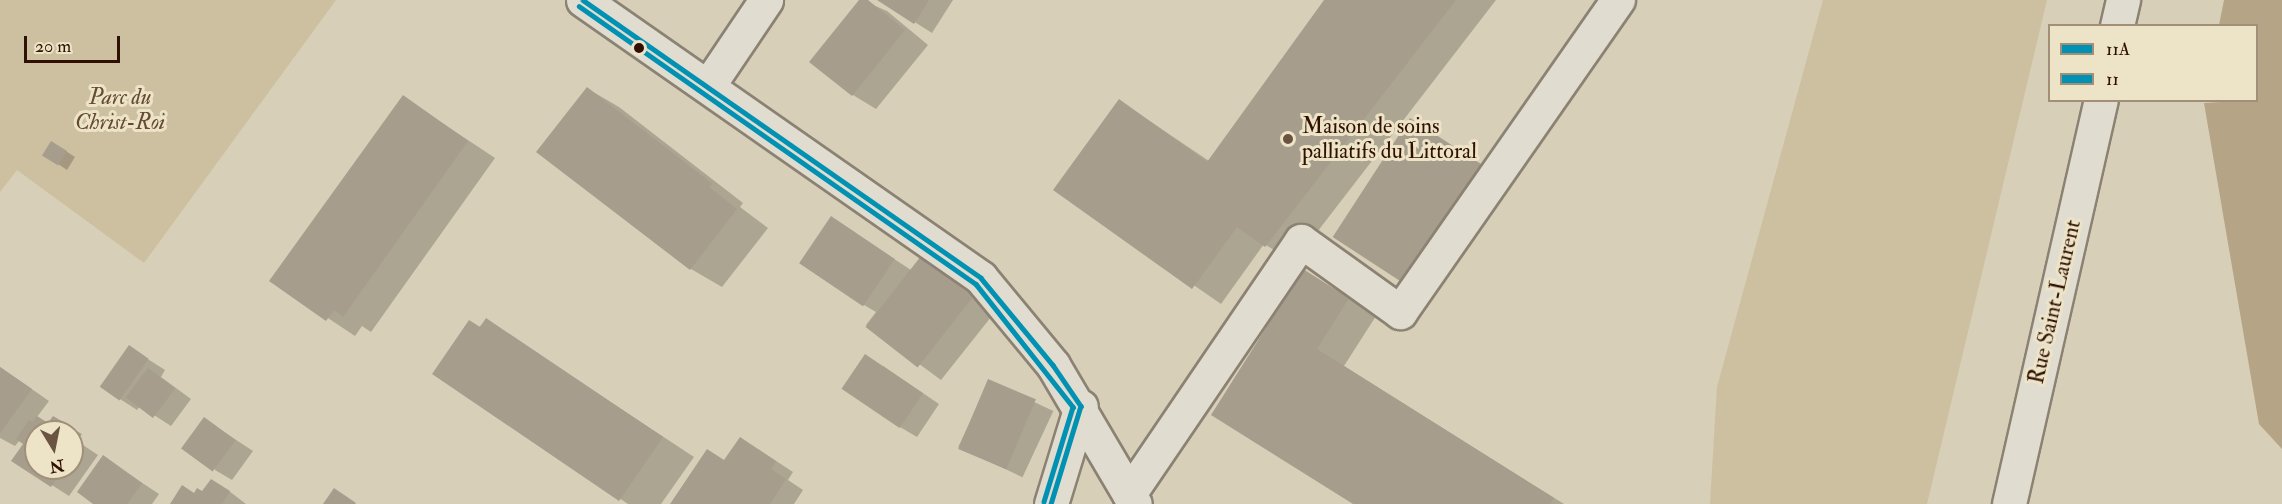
<!DOCTYPE html>
<style>
body{margin:0}
#map{position:relative;width:2282px;height:504px;overflow:hidden;background:#d7cfb7;font-family:"IM FELL Double Pica",serif}
div>[style]{position:absolute}
[style*='--x']{left:calc(var(--x)*1px);top:calc(var(--y)*1px);width:calc(var(--w)*1px);rotate:calc(var(--a)*1deg)}
.green>*{inset:0;background:#cdc0a0}
.water>*{inset:0;background:#b5a486}
.shadow>*{inset:0;background:#0003;transform-origin:0 0}
.building>*{inset:0;background:#a69d8d;transform-origin:0 0}
.roads{filter:drop-shadow(2px 0 #8b8273) drop-shadow(-2px 0 #8b8273) drop-shadow(0 2px #8b8273) drop-shadow(0 -2px #8b8273)}
.minor>*{height:33px;margin:-16.5px;padding:0 16.5px;transform-origin:16.5px;border-radius:16.5px;background:#e0dcd0}
.bus-1>*{height:4.5px;margin:-2.25px;padding:0 2.25px;transform-origin:2.25px;border-radius:2.25px;background:#0091b3}
.bus-2>*{height:4.5px;margin:-2.25px;padding:0 2.25px;transform-origin:2.25px;border-radius:2.25px;background:#0091b3}
.dots>*{width:16px;height:16px;translate:-50% -50%;box-sizing:border-box;border:3px solid #ede4c8;border-radius:50%}
span{translate:-50% -50%;white-space:nowrap;text-align:center;line-height:1.15;-webkit-text-stroke:6px #ede4c8;paint-order:stroke}
.park-label{font-size:22px;color:#644933;font-style:italic}
.poi-label{font-size:22px;color:#301002}
.left{translate:0 -50%;text-align:left}
.street-label{font-size:22px;color:#301002}
.legend{position:absolute;left:2048px;top:24px;width:210px;height:78px;box-sizing:border-box;background:#ede4c8;border:2px solid #a18f79;margin:0;padding:8px 10px;list-style:none;font-size:18px;color:#301002}
.legend li{display:flex;align-items:center;gap:12px;height:30px}
.legend b{width:30px;border:2px solid #a18f79}
.north{position:absolute;left:24px;top:420px;width:60px;height:60px;box-sizing:border-box;background:#ede4c8;border:2px solid #a18f79;border-radius:50%;rotate:170deg;font-size:16px;font-weight:700;line-height:24px;text-align:center;color:#301002}
.north::after{content:'';display:block;margin:auto;width:21px;height:27px;background:#6a5341;clip-path:polygon(50% 0,100% 100%,50% 72%,0 100%)}
.scale{position:absolute;left:24px;top:36px;width:96px;height:27px;box-sizing:border-box;border:3px solid #301002;border-top:0;padding-left:8px;font-size:18px;line-height:21px;white-space:nowrap;color:#301002;-webkit-text-stroke:4px #ede4c8;paint-order:stroke}
</style>
<div id="map">
<div class="green">
<i style="clip-path:polygon(0 0,336px 0,144px 263px,17px 170px,0 192px)"></i>
<i style="clip-path:polygon(1823px 0,2047px 0,1927px 504px,1710px 504px,1717px 387px)"></i>
</div>
<div class="water">
<i style="clip-path:polygon(2224px 0,2282px 0,2282px 449px,2259px 424px,2204px 103px,2256px 100px,2256px 26px,2219px 25px)"></i>
</div>
<div class="shadow">
<i style="clip-path:polygon(861px 0,887px 11px,928px 45px,876px 109px,853px 95px)"></i>
<i style="clip-path:polygon(880px 0,953px 0,932px 33px)"></i>
<i style="clip-path:polygon(1326px 0,1496px 0,1294px 262px,1264px 244px,1221px 304px,1055px 189px,1120px 101px,1209px 161px)"></i>
<i style="clip-path:polygon(588px 89px,619px 107px,743px 203px,740px 207px,768px 228px,722px 287px,691px 269px)"></i>
<i style="clip-path:polygon(403px 97px,495px 158px,371px 332px,362px 326px,355px 336px,272px 281px)"></i>
<i style="clip-path:polygon(1411px 120px,1504px 179px,1426px 294px)"></i>
<i style="clip-path:polygon(61px 148px,75px 157px,67px 170px,58px 164px)"></i>
<i style="clip-path:polygon(832px 218px,911px 270px,921px 257px,995px 312px,941px 380px,866px 325px,876px 312px,864px 305px)"></i>
<i style="clip-path:polygon(1331px 287px,1376px 316px,1344px 366px,1564px 504px,1356px 504px,1213px 414px)"></i>
<i style="clip-path:polygon(486px 320px,694px 457px,661px 504px,628px 504px,434px 374px)"></i>
<i style="clip-path:polygon(129px 347px,165px 370px,161px 377px,191px 399px,171px 426px,140px 406px,137px 410px,120px 399px)"></i>
<i style="clip-path:polygon(883px 366px,939px 404px,917px 437px,900px 427px)"></i>
<i style="clip-path:polygon(evenodd,0 367px,49px 401px,37px 417px,49px 424px,54px 418px,71px 428px,82px 434px,77px 441px,98px 455px,69px 496px,13px 460px,25px 443px,20px 440px,15px 446px,0 438px,0 367px,36px 432px,72px 432px,72px 468px,36px 468px,36px 432px)"></i>
<i style="left:989px;top:381px;width:71px;height:73px;rotate:25deg"></i>
<i style="clip-path:polygon(204px 419px,253px 451px,232px 480px,215px 470px)"></i>
<i style="clip-path:polygon(758px 449px,793px 472px,788px 480px,803px 490px,794px 504px,672px 504px,725px 461px)"></i>
<i style="clip-path:polygon(103px 457px,159px 494px,152px 504px,96px 504px)"></i>
<i style="clip-path:polygon(229px 491px,246px 504px,171px 504px,203px 493px)"></i>
</div>
<div class="building">
<i style="clip-path:polygon(859px 0,868px 0,905px 30px,852px 96px,809px 62px)"></i>
<i style="clip-path:polygon(877px 0,929px 0,914px 24px)"></i>
<i style="clip-path:polygon(1324px 0,1456px 0,1265px 247px,1237px 227px,1192px 289px,1053px 190px,1119px 99px,1207px 162px)"></i>
<i style="clip-path:polygon(587px 87px,713px 184px,709px 187px,737px 209px,690px 270px,536px 152px)"></i>
<i style="clip-path:polygon(403px 95px,468px 141px,343px 317px,334px 310px,326px 321px,269px 281px)"></i>
<i style="left:1410px;top:118px;width:85px;height:142px;rotate:33deg"></i>
<i style="left:51px;top:141px;width:19px;height:17px;rotate:32deg"></i>
<i style="left:831px;top:216px;width:77px;height:57px;rotate:34deg"></i>
<i style="left:921px;top:256px;width:66px;height:90px;rotate:38deg"></i>
<i style="clip-path:polygon(1303px 269px,1349px 298px,1317px 349px,1554px 498px,1550px 504px,1353px 504px,1211px 415px)"></i>
<i style="clip-path:polygon(486px 318px,663px 437px,619px 501px,432px 374px,469px 320px,480px 327px)"></i>
<i style="left:129px;top:345px;width:24px;height:51px;rotate:35deg"></i>
<i style="left:865px;top:354px;width:70px;height:42px;rotate:34deg"></i>
<i style="clip-path:polygon(0 367px,32px 389px,0 433px)"></i>
<i style="left:148px;top:368px;width:34px;height:37px;rotate:37deg"></i>
<i style="left:988px;top:379px;width:52px;height:76px;rotate:23deg"></i>
<i style="clip-path:polygon(37px 416px,48px 423px,53px 416px,65px 423px,61px 430px,64px 432px,36px 432px,36px 468px,64px 468px,51px 487px,11px 461px,23px 444px,16px 439px,29px 420px,33px 422px)"></i>
<i style="left:204px;top:417px;width:39px;height:39px;rotate:36deg"></i>
<i style="clip-path:polygon(740px 437px,776px 461px,771px 469px,786px 479px,770px 504px,670px 504px,707px 449px,724px 460px)"></i>
<i style="clip-path:polygon(72px 438px,81px 444px,72px 457px)"></i>
<i style="clip-path:polygon(103px 455px,142px 483px,127px 504px,93px 504px,77px 492px)"></i>
<i style="clip-path:polygon(211px 479px,230px 491px,222px 504px,170px 504px,182px 485px,194px 493px,197px 488px,202px 491px)"></i>
<i style="clip-path:polygon(334px 488px,356px 503px,355px 504px,323px 504px)"></i>
</div>
<div class="roads">
<div class="minor">
<i style="--x:583;--y:0;--w:485;--a:34.9"></i>
<i style="--x:981;--y:278;--w:113;--a:50.4"></i>
<i style="--x:1053;--y:365;--w:161;--a:59.5"></i>
<i style="--x:2117;--y:26;--w:27;--a:-77"></i>
<i style="--x:708;--y:86;--w:104;--a:-56"></i>
<i style="--x:1129;--y:494;--w:306;--a:-55.8"></i>
<i style="--x:1301;--y:241;--w:122;--a:35.6"></i>
<i style="--x:1400;--y:312;--w:381;--a:-55.1"></i>
<i style="--x:1051;--y:504;--w:102;--a:-73"></i>
<i style="--x:2009;--y:504;--w:414;--a:-77.2"></i>
</div>
</div>
<div class="bus-1">
<i style="--x:583;--y:0;--w:485;--a:34.9"></i>
<i style="--x:981;--y:278;--w:113;--a:50.4"></i>
<i style="--x:1053;--y:365;--w:50;--a:55.7"></i>
<i style="--x:1081;--y:406;--w:102;--a:107"></i>
</div>
<div class="bus-2">
<i style="--x:579;--y:6;--w:485;--a:35"></i>
<i style="--x:976;--y:284;--w:157;--a:51.7"></i>
<i style="--x:1073;--y:407;--w:99;--a:107"></i>
</div>
<div class="dots">
<i style="left:639px;top:48px;background:#301002"></i>
<i style="left:1288px;top:139px;background:#6a5341"></i>
</div>
<div class="park-label">
<span style="left:120px;top:110px">Parc du<br>Christ-Roi</span>
</div>
<div class="poi-label">
<span class="left" style="left:1302px;top:139px">Maison de soins<br>palliatifs du Littoral</span>
</div>
<div class="street-label">
<span style="left:2055px;top:302px;rotate:-77deg">Rue Saint-Laurent</span>
</div>
<ul class="legend">
<li><b style="height:8px;background:#0091b3"></b>11A</li>
<li><b style="height:8px;background:#0091b3"></b>11</li>
</ul>
<div class="north">N</div>
<div class="scale">20 m</div>
</div>
